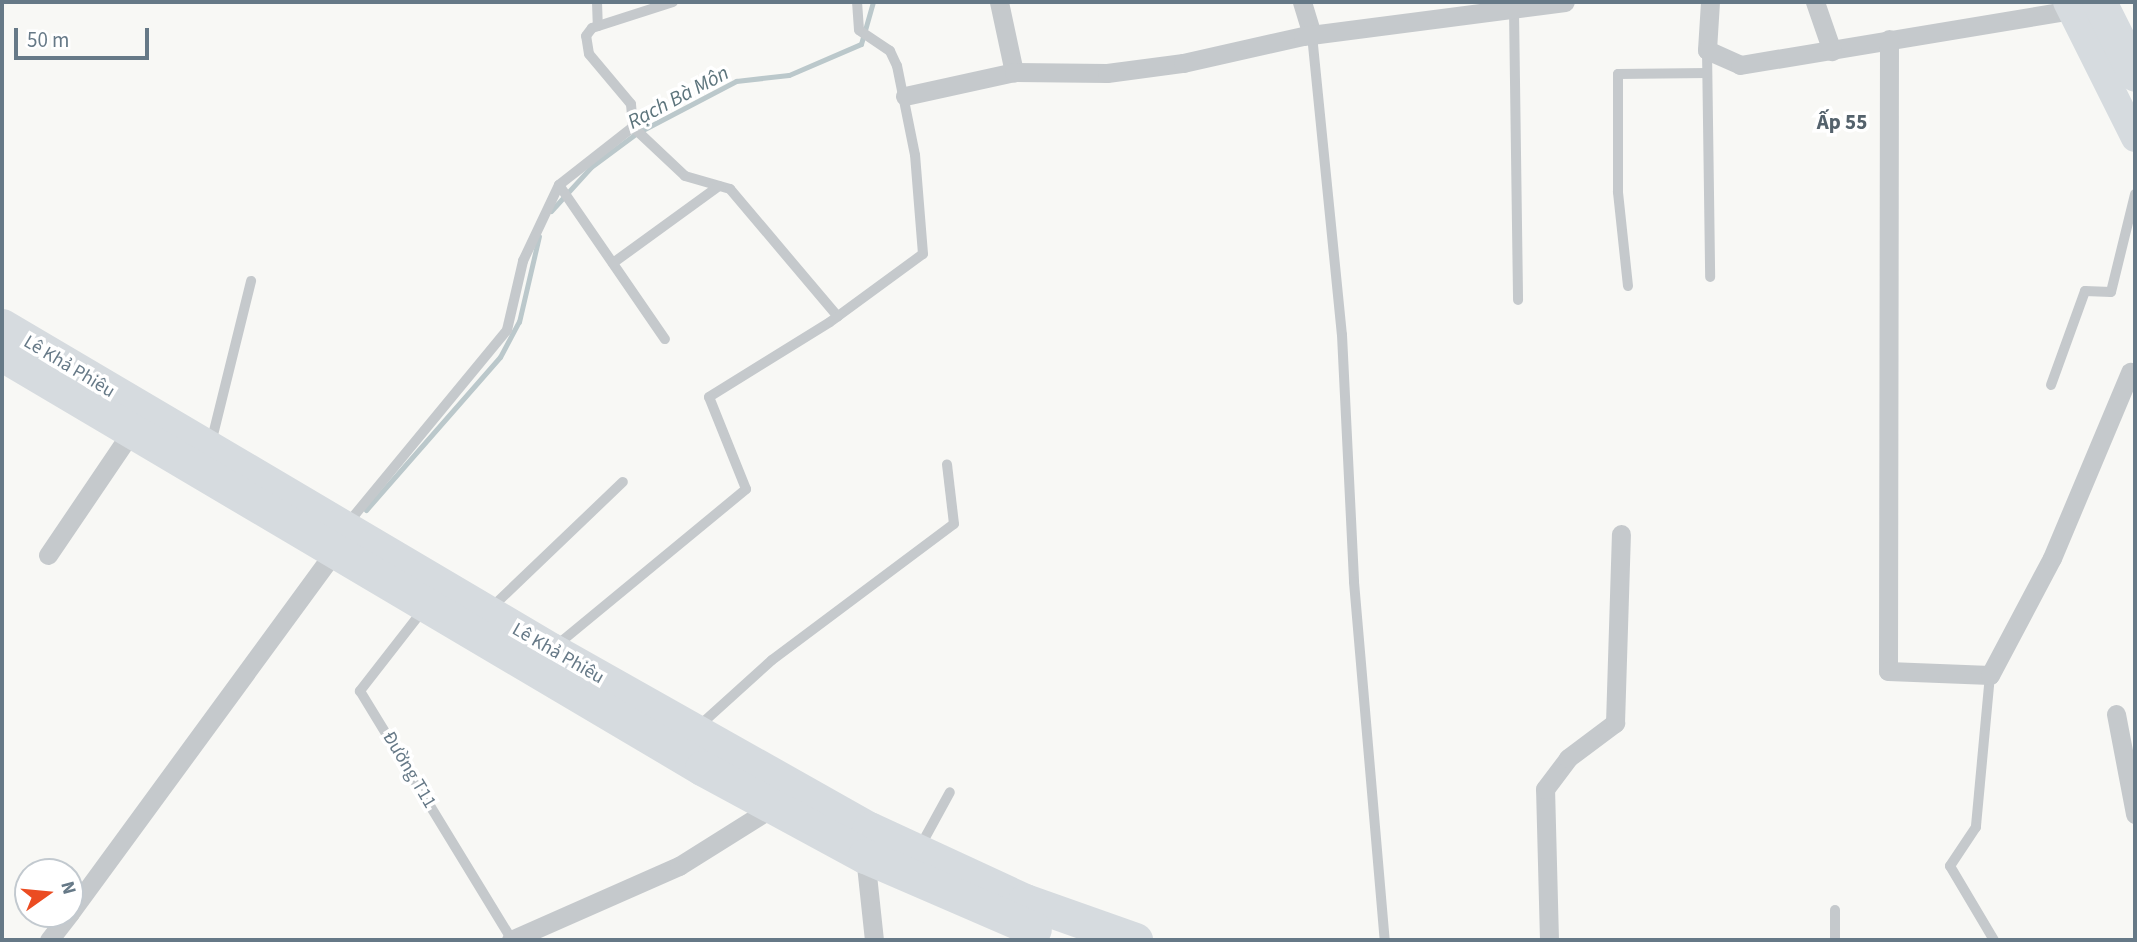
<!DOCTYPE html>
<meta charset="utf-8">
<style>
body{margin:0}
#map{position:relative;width:2137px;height:942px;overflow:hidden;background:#f8f8f5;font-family:"Source Sans 3",sans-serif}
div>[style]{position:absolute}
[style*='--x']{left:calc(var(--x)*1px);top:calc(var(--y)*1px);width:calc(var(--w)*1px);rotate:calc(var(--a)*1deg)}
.stream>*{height:5px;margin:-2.5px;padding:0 2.5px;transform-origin:2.5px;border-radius:2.5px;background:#bbc8cb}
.lane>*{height:10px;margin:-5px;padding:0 5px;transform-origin:5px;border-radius:5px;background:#c5c9cc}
.street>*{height:19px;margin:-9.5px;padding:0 9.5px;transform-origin:9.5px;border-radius:9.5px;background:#c5c9cc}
.secondary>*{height:28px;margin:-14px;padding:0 14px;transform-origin:14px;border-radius:14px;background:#d6dbdf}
.highway>*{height:35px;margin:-17.5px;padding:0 17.5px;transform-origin:17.5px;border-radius:17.5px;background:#d6dbdf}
span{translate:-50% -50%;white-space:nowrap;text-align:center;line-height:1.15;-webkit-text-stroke:7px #fff;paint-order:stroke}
.street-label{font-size:19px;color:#667987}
.water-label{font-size:21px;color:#5c747c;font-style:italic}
.neighbourhood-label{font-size:21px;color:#54626c;font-weight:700}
.frame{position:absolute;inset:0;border:4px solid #667987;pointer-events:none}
.north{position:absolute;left:14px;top:858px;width:70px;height:70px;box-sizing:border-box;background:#fff;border:2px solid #c2c9cf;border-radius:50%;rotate:75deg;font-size:19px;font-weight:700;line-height:28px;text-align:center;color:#667987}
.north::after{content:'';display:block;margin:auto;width:24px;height:32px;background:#eb4c22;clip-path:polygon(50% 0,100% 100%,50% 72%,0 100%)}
.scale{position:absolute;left:14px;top:28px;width:135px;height:32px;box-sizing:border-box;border:4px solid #667987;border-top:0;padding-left:9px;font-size:21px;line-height:24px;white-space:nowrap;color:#667987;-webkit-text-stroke:5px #fff;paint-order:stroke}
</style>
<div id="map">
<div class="stream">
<i style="--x:551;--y:211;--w:59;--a:-47.7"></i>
<i style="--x:591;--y:167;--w:57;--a:-36.5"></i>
<i style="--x:637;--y:133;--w:112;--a:-27.7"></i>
<i style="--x:736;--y:81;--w:53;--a:-6.5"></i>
<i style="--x:789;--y:75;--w:78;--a:-23.3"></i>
<i style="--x:861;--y:44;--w:44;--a:-74.1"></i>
<i style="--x:366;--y:510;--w:203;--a:-48.8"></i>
<i style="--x:500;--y:357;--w:40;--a:-62"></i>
<i style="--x:519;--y:322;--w:88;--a:-76.9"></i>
</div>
<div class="lane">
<i style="--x:597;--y:2;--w:24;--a:88"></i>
<i style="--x:1514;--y:10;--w:290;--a:89.2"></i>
<i style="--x:1312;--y:35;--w:301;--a:84.3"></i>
<i style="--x:1342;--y:335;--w:247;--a:87.2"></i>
<i style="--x:1354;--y:582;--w:359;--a:85.1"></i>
<i style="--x:1707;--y:50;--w:227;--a:89.2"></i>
<i style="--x:633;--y:127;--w:71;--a:43.3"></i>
<i style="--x:685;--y:176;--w:47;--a:16.1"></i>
<i style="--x:730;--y:189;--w:167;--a:49.8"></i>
<i style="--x:559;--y:185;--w:187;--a:55.5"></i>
<i style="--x:613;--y:263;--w:131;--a:-36"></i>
<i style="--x:1628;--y:286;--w:95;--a:-96.1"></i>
<i style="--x:1618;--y:192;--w:118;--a:-90"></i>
<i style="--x:1618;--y:74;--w:89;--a:-0.6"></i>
<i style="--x:2051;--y:385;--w:100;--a:-70.1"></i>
<i style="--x:2085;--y:291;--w:26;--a:2"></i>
<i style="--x:2111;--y:292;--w:101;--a:-76.2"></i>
<i style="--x:211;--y:443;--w:167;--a:-76.1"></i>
<i style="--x:348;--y:523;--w:250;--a:-50.5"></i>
<i style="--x:507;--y:330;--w:71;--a:-76.9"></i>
<i style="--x:523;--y:261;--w:84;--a:-64.7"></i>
<i style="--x:559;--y:185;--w:94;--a:-38.1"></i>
<i style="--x:633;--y:127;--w:23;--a:-95"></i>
<i style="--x:631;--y:104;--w:65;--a:-130"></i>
<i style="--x:589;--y:54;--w:18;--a:-99"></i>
<i style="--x:586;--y:36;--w:10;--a:-53"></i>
<i style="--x:592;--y:28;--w:85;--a:-17.8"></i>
<i style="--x:492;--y:607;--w:181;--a:-43.7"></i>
<i style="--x:423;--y:610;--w:103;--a:127.9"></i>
<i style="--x:360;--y:691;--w:289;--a:58.6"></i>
<i style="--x:557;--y:645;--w:245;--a:-39.5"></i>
<i style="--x:746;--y:489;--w:99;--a:-111.9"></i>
<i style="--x:709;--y:397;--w:142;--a:-31.8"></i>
<i style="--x:830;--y:322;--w:115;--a:-36.2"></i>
<i style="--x:923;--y:254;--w:99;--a:-94.6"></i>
<i style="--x:915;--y:155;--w:91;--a:-101.4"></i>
<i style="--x:897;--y:66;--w:17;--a:-115"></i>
<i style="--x:890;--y:51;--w:37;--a:-146"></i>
<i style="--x:859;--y:30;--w:28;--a:-94"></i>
<i style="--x:1990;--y:675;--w:153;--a:95.3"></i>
<i style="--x:1976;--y:827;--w:47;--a:123.7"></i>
<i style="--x:1950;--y:866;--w:86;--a:59.3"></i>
<i style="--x:699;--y:726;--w:98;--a:-42.1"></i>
<i style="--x:772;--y:660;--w:227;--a:-36.8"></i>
<i style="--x:954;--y:524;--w:60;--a:-96.7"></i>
<i style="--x:921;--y:845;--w:60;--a:-61.3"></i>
<i style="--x:1835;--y:910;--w:30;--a:90"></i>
</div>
<div class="street">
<i style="--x:999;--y:2;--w:72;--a:77.9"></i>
<i style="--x:1302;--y:2;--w:34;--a:73"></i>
<i style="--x:1710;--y:2;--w:48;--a:93.6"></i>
<i style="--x:1707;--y:50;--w:36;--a:24"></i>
<i style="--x:1740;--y:65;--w:337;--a:-9.4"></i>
<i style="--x:1815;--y:2;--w:52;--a:70.9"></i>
<i style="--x:1889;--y:39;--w:632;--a:90.09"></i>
<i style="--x:1888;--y:671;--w:102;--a:2.2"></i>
<i style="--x:1990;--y:675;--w:132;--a:-62.1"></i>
<i style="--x:2052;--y:558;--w:202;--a:-67.2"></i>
<i style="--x:905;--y:96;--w:112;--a:-12.4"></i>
<i style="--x:1014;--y:72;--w:93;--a:0.6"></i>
<i style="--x:1107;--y:73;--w:77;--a:-7.5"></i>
<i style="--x:1183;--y:63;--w:123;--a:-12.7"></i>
<i style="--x:1303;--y:36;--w:264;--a:-7.4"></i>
<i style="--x:48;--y:555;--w:146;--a:-55.9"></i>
<i style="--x:2116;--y:714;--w:102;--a:79.2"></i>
<i style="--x:865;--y:856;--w:84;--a:83.9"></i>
<i style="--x:70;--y:913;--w:446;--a:-53.8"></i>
<i style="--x:49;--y:940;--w:33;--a:-52"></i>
<i style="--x:511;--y:940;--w:184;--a:-23.8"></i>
<i style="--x:679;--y:866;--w:111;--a:-32.1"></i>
<i style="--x:1549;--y:940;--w:151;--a:-91.5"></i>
<i style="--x:1545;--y:789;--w:39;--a:-53"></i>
<i style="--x:1568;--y:758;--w:59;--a:-36.7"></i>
<i style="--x:1615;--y:723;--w:189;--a:-88.2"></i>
</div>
<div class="secondary">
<i style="--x:2067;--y:2;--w:152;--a:63.4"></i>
</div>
<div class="highway">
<i style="--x:2099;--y:2;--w:80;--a:63.4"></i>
<i style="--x:2;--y:326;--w:637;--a:30.55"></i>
<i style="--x:551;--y:650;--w:365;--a:29.4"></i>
<i style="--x:869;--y:829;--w:172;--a:24.8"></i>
<i style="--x:1025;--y:901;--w:117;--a:19.5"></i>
<i style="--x:2;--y:354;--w:813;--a:30.6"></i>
<i style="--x:702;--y:768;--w:185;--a:28.4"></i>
<i style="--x:865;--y:856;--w:184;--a:23.4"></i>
</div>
<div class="street-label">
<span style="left:69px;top:367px;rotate:31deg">Lê Khả Phiêu</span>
<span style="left:558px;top:654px;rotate:30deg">Lê Khả Phiêu</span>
<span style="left:409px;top:770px;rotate:59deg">Đường T11</span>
</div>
<div class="water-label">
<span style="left:678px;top:97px;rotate:-28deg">Rạch Bà Môn</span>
</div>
<div class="neighbourhood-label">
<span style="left:1842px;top:122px">Ấp 55</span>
</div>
<div class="frame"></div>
<div class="north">N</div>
<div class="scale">50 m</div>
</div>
